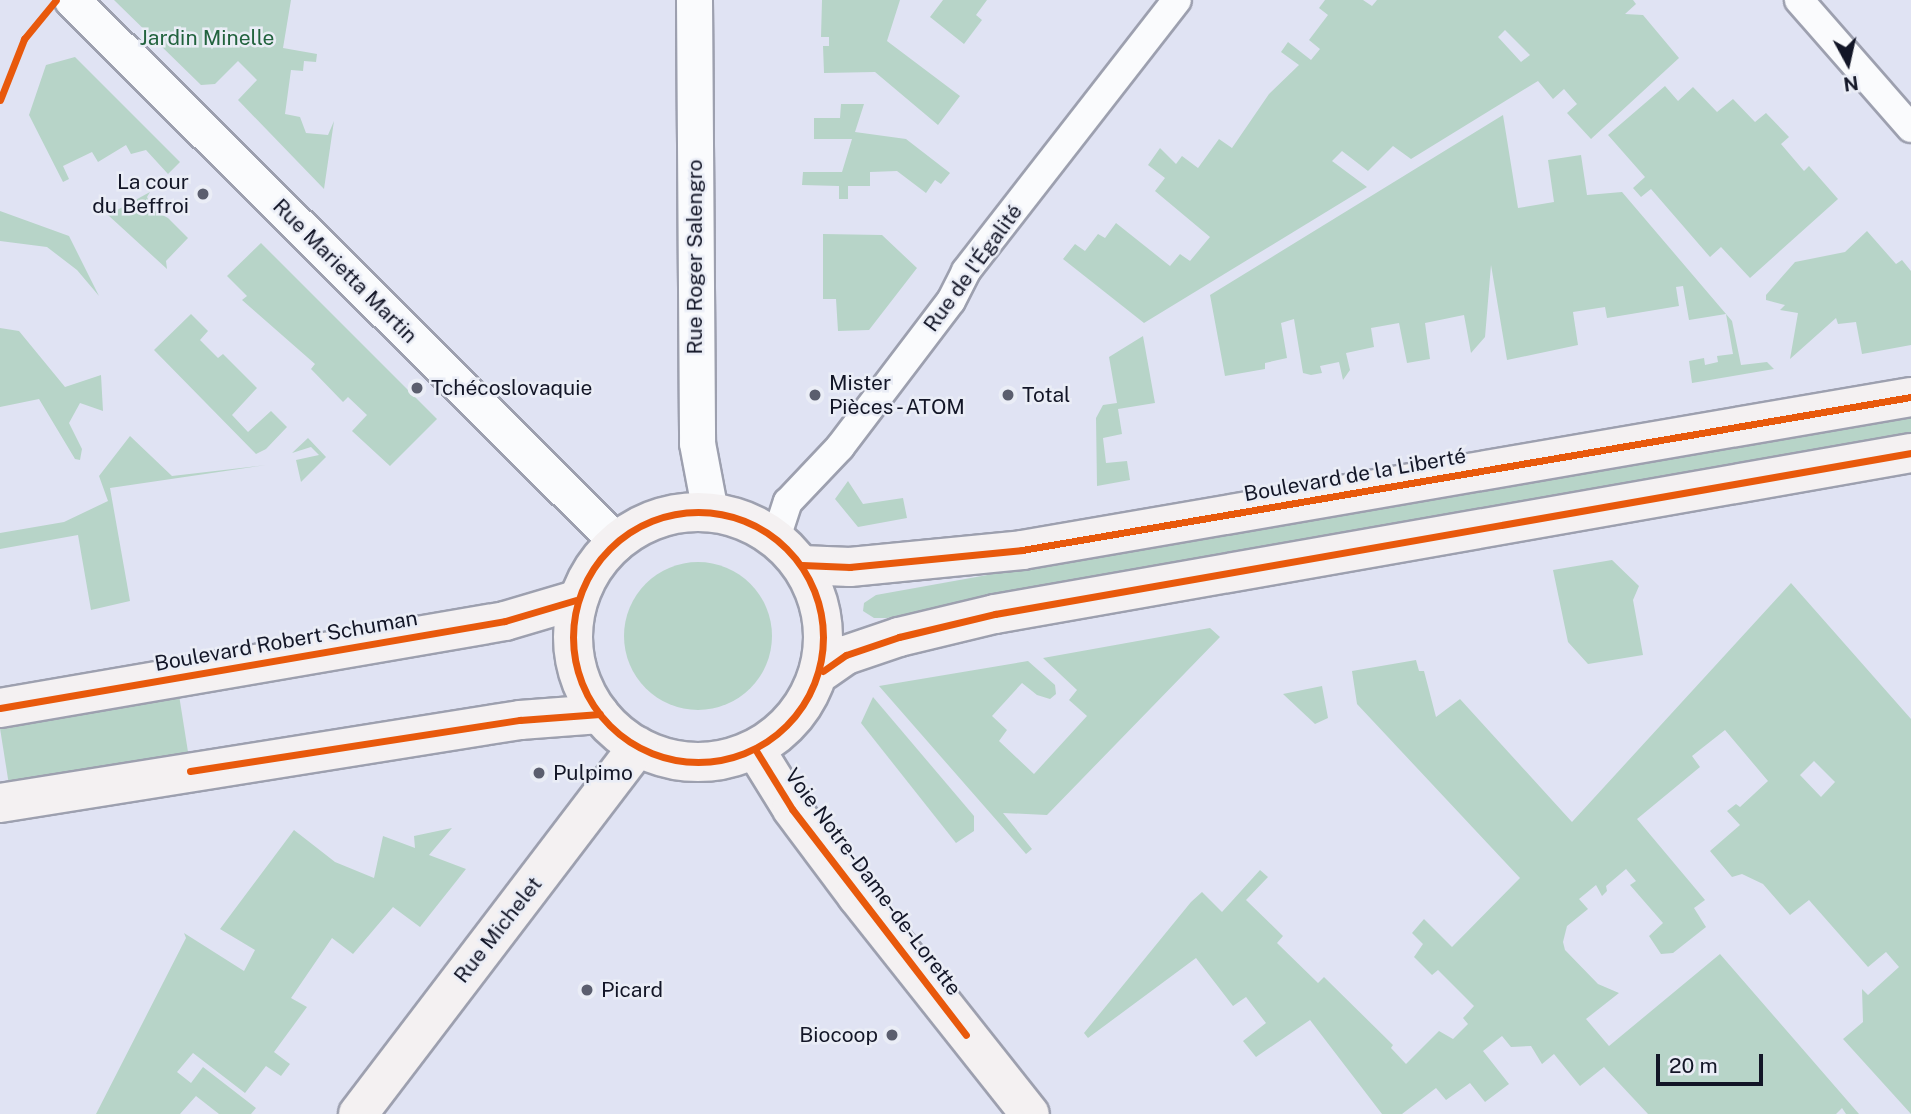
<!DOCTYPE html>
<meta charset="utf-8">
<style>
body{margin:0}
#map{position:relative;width:1911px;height:1114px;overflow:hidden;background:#e0e3f3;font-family:"Public Sans",sans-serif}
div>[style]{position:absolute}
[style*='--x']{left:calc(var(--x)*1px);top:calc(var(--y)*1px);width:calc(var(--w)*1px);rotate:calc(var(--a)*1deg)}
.green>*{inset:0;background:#b7d4c8;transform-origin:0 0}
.round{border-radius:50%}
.roads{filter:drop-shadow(2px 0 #9da0af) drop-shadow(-2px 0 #9da0af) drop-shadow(0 2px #9da0af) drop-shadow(0 -2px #9da0af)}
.minor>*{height:28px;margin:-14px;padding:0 14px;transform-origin:14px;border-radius:14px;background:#fafbfd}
.tertiary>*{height:35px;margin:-17.5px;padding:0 17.5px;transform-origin:17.5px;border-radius:17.5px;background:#fafbfd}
.secondary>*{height:38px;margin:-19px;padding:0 19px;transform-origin:19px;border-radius:19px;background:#f4f1f2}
.secondary>.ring{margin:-19px;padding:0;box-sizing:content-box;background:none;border:38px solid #f4f1f2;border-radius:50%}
.cycleway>*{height:7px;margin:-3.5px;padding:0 3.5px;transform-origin:3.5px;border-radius:3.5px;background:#e8590c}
.cycleway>.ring{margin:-3.5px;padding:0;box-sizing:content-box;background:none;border:7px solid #e8590c;border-radius:50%}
.dots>*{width:19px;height:19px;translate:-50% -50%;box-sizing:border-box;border:4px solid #eaedf6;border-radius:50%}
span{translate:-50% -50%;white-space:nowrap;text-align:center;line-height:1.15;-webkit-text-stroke:5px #eaedf6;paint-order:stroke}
.park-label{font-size:21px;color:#22633e}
.poi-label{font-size:21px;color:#131627}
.right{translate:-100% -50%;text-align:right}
.left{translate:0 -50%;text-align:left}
.street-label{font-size:21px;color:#131627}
.north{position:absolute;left:1813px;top:28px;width:70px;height:70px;-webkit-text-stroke:5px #eaedf6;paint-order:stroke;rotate:172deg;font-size:19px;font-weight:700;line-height:28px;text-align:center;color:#131627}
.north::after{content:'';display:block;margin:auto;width:24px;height:32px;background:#131627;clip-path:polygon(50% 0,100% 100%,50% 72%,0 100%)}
.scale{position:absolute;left:1656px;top:1054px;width:107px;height:32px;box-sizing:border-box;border:4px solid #131627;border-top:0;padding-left:9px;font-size:21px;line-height:24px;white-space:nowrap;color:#131627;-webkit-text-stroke:5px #eaedf6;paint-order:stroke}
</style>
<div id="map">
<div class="green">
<i style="clip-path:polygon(114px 0,291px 0,283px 48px,317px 54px,316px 62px,304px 61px,303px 71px,291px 70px,285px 114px,300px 117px,306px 133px,328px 135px,334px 121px,324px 189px,238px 100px,257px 80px,238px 61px,215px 84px,201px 85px)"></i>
<i style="clip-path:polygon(822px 0,900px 0,887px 41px,960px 96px,938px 125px,875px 72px,824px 73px,823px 46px,829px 46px,829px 37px,821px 37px)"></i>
<i style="clip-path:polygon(943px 0,987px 0,976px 15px,982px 20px,964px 44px,930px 17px)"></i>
<i style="clip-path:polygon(evenodd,1325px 0,1363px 0,1372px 6px,1377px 0,1633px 0,1636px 4px,1625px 14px,1643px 15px,1679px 58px,1591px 139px,1567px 113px,1577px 104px,1564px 89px,1553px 99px,1538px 81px,1411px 159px,1393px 146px,1368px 171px,1342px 151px,1332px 161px,1367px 187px,1144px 323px,1063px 259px,1075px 244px,1085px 251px,1098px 234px,1105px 238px,1116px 223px,1170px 266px,1180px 254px,1190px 261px,1210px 237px,1155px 191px,1165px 178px,1148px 165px,1160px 148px,1176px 164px,1182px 156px,1198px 168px,1219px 139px,1232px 148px,1269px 94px,1299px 65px,1281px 52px,1288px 42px,1311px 60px,1320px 49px,1309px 40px,1328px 15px,1319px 8px,1325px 0,1505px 30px,1530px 55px,1521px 62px,1498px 37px,1505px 30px)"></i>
<i style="clip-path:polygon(75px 57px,180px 162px,168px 174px,146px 150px,131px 154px,126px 145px,98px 162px,92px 152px,63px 166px,69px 179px,63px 182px,29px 115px,46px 65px)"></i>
<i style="clip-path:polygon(1665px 86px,1678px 101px,1693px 87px,1717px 112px,1733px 99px,1755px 122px,1766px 113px,1789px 137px,1781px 144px,1804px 171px,1809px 166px,1838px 199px,1750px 278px,1721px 247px,1710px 257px,1651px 189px,1641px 197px,1633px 188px,1645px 177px,1608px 135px)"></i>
<i style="clip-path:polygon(841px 104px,864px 104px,855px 132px,906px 139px,950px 173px,941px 184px,935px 180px,926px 193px,897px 171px,870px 172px,870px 186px,848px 186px,848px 199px,839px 199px,839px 186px,802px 185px,803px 172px,842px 172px,852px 139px,814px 139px,814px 118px,840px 118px)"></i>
<i style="clip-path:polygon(1503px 115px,1518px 208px,1554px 202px,1548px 160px,1581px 155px,1587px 195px,1622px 192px,1732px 321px,1741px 365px,1767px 362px,1774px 369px,1692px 383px,1689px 361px,1704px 358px,1705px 365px,1718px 362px,1717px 356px,1733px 354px,1726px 314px,1689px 320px,1683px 286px,1676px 287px,1679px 306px,1607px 318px,1605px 307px,1573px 312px,1578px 345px,1507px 360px,1491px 265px,1485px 337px,1471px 353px,1464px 315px,1425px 323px,1430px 359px,1407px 363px,1399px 323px,1371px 328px,1374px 347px,1346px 353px,1350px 370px,1343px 380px,1339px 362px,1320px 366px,1322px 373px,1311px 375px,1303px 373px,1294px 319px,1281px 323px,1287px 358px,1265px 363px,1265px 369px,1225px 376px,1210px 295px)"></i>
<i style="clip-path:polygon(150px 192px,147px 197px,153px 210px,168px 218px,188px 238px,166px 261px,167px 269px,108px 215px)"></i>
<i style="clip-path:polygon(0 211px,69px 236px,99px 296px,77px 270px,47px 247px,0 241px)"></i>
<i style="clip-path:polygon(1867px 231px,1896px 264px,1902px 260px,1911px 271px,1911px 345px,1862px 354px,1856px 322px,1838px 324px,1836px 318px,1790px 359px,1798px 313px,1780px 310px,1785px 305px,1766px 300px,1766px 295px,1795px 262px,1845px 252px)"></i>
<i style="clip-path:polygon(823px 234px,882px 235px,917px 268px,869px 330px,838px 331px,836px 299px,823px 299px)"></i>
<i style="clip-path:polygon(261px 243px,437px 419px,390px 466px,352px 431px,367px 415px,348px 397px,343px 402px,311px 369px,315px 364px,242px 300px,247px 296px,227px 276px)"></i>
<i style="clip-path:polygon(191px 314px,208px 331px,200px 340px,218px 358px,223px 354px,257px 388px,232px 415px,248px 432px,271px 411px,287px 427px,266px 449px,256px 454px,154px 350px)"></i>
<i style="clip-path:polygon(0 328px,19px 331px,65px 387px,101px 375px,103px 411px,80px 403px,69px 423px,82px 449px,80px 460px,75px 459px,39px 399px,0 407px)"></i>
<i style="clip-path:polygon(1143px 336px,1155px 403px,1118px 409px,1122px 434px,1103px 438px,1106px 463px,1127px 461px,1130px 480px,1097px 486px,1096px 418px,1103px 405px,1117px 403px,1109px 357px)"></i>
<i style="clip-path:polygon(1911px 410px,1911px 437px,887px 618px,874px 618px,863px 611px,864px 603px,876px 595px)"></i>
<i style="clip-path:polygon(130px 436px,172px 476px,266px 465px,110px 488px,130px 601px,91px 610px,78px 535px,0 549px,0 533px,64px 522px,108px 501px,99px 476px)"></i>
<i style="clip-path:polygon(308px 438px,326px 457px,301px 482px,296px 460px,319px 455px,311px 447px,292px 453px)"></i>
<i style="clip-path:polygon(848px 481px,863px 504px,903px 498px,907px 518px,858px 527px,835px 499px)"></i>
<i style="clip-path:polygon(1612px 560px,1639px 586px,1633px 600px,1643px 655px,1588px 664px,1568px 642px,1553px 570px)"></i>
<i class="round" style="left:624px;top:562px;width:148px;height:148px"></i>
<i style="clip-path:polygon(evenodd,1791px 583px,1911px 719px,1911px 1114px,1843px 1039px,1863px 1022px,1862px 989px,1868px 995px,1899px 967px,1886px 952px,1868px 967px,1809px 900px,1790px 915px,1763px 884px,1742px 874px,1732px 877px,1710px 851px,1740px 825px,1727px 811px,1736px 804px,1740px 807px,1768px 781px,1725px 730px,1692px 756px,1700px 767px,1637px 819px,1705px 900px,1694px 908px,1706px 927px,1673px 953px,1661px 954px,1649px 936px,1663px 923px,1630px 885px,1636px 881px,1626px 869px,1606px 886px,1607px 891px,1602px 896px,1596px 885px,1579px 899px,1588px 909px,1567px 926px,1563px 942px,1565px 950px,1598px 984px,1619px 993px,1586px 1019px,1609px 1046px,1720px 954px,1859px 1114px,1846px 1114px,1842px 1108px,1836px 1114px,1648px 1114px,1604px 1067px,1580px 1086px,1554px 1054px,1542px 1064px,1531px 1046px,1511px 1047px,1502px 1036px,1483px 1051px,1509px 1084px,1485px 1102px,1470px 1083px,1446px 1100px,1436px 1088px,1402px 1114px,1382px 1114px,1310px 1020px,1256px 1057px,1243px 1041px,1266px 1023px,1246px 997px,1233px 1006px,1196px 958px,1088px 1038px,1084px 1033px,1191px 902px,1202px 892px,1222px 912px,1260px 870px,1268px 877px,1246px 900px,1283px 936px,1277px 943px,1318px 983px,1324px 977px,1393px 1045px,1391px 1048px,1406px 1064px,1439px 1031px,1453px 1039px,1468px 1024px,1463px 1018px,1474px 1006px,1438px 970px,1432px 975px,1414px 957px,1423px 944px,1412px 933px,1424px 919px,1452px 947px,1520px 878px,1357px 704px,1352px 671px,1416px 660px,1419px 671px,1424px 671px,1436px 717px,1460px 699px,1572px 822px,1791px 583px,1814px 761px,1835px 782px,1821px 797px,1800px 775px,1814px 761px)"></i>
<i style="clip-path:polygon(1210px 628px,1220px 637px,1047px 815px,1003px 813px,1032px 849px,1026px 854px,879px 686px,1028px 661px,1055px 685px,1056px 694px,1050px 699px,1037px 695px,1022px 683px,992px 716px,1007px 730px,999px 741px,1034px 774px,1087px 716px,1069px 700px,1077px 690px,1043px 658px)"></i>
<i style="clip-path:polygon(1322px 686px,1328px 718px,1315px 724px,1283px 694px)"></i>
<i style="left:179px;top:695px;width:61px;height:182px;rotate:81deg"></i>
<i style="clip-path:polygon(873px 697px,974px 816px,974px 831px,956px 843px,861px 723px)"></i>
<i style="clip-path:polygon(452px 828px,429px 855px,466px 869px,420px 927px,393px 907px,353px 954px,332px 938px,291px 998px,307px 1007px,274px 1052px,290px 1064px,281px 1076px,266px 1066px,245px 1093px,193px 1053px,177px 1072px,191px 1083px,203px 1067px,256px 1108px,251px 1114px,219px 1114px,196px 1096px,180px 1114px,96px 1114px,186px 938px,184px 933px,244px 971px,255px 950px,220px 929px,294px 830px,335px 862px,374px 878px,383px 836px,415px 848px,414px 836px)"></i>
</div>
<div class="roads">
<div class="minor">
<i style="--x:1799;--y:0;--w:170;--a:48.8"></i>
<i style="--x:776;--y:538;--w:38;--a:-72"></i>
<i style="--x:788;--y:502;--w:76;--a:-46.6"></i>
<i style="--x:840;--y:447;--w:183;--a:-52.8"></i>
<i style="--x:951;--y:301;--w:34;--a:-63"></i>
<i style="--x:966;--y:271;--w:343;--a:-52.1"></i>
</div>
<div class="tertiary">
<i style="--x:72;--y:0;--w:769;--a:44.84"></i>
<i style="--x:694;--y:0;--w:443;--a:89.6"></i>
<i style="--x:697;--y:443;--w:70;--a:79.3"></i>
</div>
<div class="secondary">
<i class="ring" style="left:573px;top:512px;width:212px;height:212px"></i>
<i style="--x:802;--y:565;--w:48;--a:2.4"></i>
<i style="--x:850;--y:567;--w:173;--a:-5.6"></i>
<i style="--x:1022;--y:550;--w:902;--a:-9.77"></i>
<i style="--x:823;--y:671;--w:28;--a:-35"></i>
<i style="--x:846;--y:655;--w:56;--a:-18.8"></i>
<i style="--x:899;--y:637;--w:99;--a:-13.5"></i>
<i style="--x:995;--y:614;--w:930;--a:-9.97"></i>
<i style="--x:0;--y:708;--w:512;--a:-9.77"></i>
<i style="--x:505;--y:621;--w:74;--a:-16.5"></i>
<i style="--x:755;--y:749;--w:70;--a:58.3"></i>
<i style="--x:792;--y:809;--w:109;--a:53.2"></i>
<i style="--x:857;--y:896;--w:278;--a:51.6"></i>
<i style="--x:0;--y:803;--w:527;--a:-9.07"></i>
<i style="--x:520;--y:720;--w:80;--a:-4.3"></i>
<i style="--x:358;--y:1114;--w:462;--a:-52.7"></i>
</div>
</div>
<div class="cycleway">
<i style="--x:0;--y:100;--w:66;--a:-68.5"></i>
<i style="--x:24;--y:39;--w:50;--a:-50.6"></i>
<i class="ring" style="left:573px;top:512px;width:243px;height:243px"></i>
<i style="--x:802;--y:565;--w:48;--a:2.4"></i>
<i style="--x:850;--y:567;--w:173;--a:-5.6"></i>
<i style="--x:1022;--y:550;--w:902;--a:-9.77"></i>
<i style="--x:823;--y:671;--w:28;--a:-35"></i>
<i style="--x:846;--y:655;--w:56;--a:-18.8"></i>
<i style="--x:899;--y:637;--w:99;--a:-13.5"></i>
<i style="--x:995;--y:614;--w:930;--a:-9.97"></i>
<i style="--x:0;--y:708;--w:512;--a:-9.77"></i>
<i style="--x:505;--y:621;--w:74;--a:-16.5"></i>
<i style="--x:755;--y:749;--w:70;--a:58.3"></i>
<i style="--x:792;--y:809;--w:285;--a:52.4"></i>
<i style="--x:190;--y:771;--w:334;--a:-8.8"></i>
<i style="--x:520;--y:720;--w:80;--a:-4.3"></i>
</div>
<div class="dots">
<i style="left:203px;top:194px;background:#5b5e6e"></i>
<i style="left:417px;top:388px;background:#5b5e6e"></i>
<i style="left:815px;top:395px;background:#5b5e6e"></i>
<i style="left:1008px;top:395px;background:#5b5e6e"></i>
<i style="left:539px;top:773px;background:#5b5e6e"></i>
<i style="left:587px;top:990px;background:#5b5e6e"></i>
<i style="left:892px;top:1035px;background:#5b5e6e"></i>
</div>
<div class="park-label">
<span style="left:207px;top:38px">Jardin Minelle</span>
</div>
<div class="poi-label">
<span class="right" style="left:189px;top:194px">La cour<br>du Beffroi</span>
<span class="left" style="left:829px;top:395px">Mister<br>Pièces - ATOM</span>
<span class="left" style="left:431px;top:388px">Tchécoslovaquie</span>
<span class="left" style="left:1022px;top:395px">Total</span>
<span class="left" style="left:553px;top:773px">Pulpimo</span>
<span class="left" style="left:601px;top:990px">Picard</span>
<span class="right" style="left:878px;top:1035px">Biocoop</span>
</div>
<div class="street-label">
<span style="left:695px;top:257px;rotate:-90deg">Rue Roger Salengro</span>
<span style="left:973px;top:268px;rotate:-54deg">Rue de l'Égalité</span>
<span style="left:345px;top:271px;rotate:45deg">Rue Marietta Martin</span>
<span style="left:1355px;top:475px;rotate:-10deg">Boulevard de la Liberté</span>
<span style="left:286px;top:641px;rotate:-10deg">Boulevard Robert Schuman</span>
<span style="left:873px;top:882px;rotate:53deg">Voie Notre-Dame-de-Lorette</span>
<span style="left:498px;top:930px;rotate:-52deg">Rue Michelet</span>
</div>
<div class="north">N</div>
<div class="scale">20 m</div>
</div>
